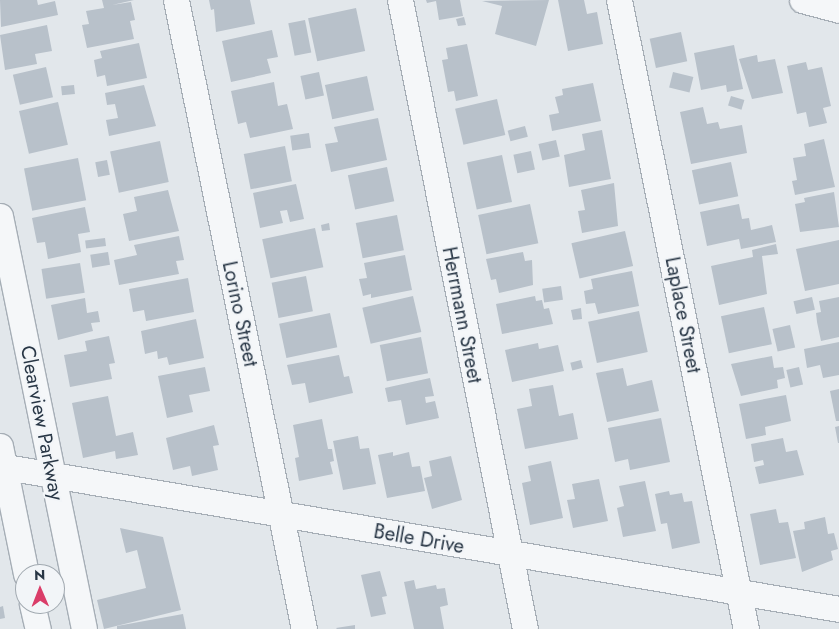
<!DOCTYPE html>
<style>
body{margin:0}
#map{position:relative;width:839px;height:629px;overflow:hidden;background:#e2e7eb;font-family:Jost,sans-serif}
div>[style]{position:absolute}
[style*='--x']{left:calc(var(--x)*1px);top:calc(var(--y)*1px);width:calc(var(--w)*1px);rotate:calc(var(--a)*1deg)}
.building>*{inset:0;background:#b8c1ca;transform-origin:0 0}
.roads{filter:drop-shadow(1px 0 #a6aeb6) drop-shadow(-1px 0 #a6aeb6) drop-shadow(0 1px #a6aeb6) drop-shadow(0 -1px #a6aeb6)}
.minor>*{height:25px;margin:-12.5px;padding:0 12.5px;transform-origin:12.5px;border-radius:12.5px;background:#f5f7f9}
span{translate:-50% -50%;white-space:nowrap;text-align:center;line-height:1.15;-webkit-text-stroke:4px #f2f5f8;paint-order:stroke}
.street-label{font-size:20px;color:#283645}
.north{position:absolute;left:15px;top:564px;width:50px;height:50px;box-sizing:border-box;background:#f2f5f8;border:1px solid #a1a9b0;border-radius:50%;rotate:359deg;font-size:14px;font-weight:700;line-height:20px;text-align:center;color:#283645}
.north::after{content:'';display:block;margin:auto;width:18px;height:22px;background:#da3d69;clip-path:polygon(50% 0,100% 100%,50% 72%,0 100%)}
</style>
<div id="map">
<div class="building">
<i style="clip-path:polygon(0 0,37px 0,38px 5px,55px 1px,58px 15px,1px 27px)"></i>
<i style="clip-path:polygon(102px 0,134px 0,112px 5px,131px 2px,135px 20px,130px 21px,134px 39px,87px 48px,82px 25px,89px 24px,86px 11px,104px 8px)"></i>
<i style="clip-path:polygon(209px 0,250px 0,255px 24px,216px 32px,214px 9px,211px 10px)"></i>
<i style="clip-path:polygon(426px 0,460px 0,463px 16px,439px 20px,436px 1px,427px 3px)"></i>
<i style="clip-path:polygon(549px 0,536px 46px,495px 34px,502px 6px,482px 1px)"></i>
<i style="clip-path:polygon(558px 0,584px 0,587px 14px,597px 12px,603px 44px,568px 51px)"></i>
<i style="left:356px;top:8px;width:44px;height:49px;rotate:78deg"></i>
<i style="clip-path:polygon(464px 17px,466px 25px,458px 26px,456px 19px)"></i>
<i style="left:305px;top:20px;width:33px;height:17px;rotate:79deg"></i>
<i style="clip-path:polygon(47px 25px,52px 51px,35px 54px,37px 64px,5px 70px,0 35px)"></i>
<i style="clip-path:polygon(272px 30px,278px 57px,267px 59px,271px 73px,231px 82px,222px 41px)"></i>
<i style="left:681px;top:32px;width:30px;height:32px;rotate:78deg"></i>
<i style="clip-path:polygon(139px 43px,147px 78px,107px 86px,105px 75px,97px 77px,94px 60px,102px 58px,100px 51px)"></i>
<i style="clip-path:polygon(467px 44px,478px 96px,456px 101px,454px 91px,448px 92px,442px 60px,448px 59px,446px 48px)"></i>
<i style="clip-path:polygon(734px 45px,743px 89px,727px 92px,726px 85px,701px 90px,694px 53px)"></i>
<i style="clip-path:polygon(757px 55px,758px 62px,775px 59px,783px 93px,752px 99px,739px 59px)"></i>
<i style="clip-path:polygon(806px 62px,808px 70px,822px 67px,831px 106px,823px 108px,827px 123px,809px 127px,806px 112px,797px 114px,787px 66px)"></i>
<i style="left:46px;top:67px;width:31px;height:34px;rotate:77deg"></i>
<i style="left:319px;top:72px;width:24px;height:19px;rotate:78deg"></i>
<i style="left:673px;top:72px;width:21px;height:16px;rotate:14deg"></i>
<i style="left:367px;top:76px;width:35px;height:43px;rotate:78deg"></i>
<i style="clip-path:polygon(274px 82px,278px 106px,287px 104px,293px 129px,250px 138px,246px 122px,238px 124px,231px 91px)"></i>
<i style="clip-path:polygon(593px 83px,601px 121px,552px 131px,549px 115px,559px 113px,555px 97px,563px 95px,562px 89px)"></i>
<i style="left:74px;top:85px;width:9px;height:13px;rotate:84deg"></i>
<i style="clip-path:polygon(144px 85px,156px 126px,109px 136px,106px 120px,118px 118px,115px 104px,107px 105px,105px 93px)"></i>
<i style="left:731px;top:96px;width:14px;height:10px;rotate:17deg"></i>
<i style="left:497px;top:99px;width:37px;height:43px;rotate:77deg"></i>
<i style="left:58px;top:102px;width:44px;height:40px;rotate:77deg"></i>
<i style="clip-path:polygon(703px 107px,707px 124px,718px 122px,720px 129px,742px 125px,747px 153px,691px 164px,680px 112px)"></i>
<i style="clip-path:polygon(378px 118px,387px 160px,331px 172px,325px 144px,338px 142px,334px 127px)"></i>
<i style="left:525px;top:126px;width:11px;height:18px;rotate:75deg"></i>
<i style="clip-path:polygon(602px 130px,611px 179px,569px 187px,564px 155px,585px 150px,582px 134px)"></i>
<i style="left:309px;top:133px;width:15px;height:19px;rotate:82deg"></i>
<i style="clip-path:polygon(824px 139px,835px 187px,795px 195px,792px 181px,797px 180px,793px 158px,806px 156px,804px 144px)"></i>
<i style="left:556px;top:140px;width:17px;height:18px;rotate:77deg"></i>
<i style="left:160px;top:141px;width:42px;height:51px;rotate:78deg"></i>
<i style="left:285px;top:146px;width:36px;height:42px;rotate:79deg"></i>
<i style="left:531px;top:151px;width:19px;height:18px;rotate:78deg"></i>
<i style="left:502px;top:155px;width:48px;height:36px;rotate:78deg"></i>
<i style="left:78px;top:158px;width:43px;height:55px;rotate:79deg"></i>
<i style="left:107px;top:160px;width:15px;height:12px;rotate:79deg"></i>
<i style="left:731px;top:162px;width:35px;height:40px;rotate:78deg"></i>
<i style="left:387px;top:167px;width:35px;height:40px;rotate:78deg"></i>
<i style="clip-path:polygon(614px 183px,618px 226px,582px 233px,578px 211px,585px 210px,581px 190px)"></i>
<i style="clip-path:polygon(296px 184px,304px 219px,290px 222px,287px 210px,280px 211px,283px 223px,260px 228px,253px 193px)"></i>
<i style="clip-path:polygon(168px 190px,179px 231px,129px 241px,123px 214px,137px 211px,134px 197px)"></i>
<i style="clip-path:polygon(834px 192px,839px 227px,800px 232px,795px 204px,805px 202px,804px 198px)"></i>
<i style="left:530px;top:204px;width:40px;height:53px;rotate:78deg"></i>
<i style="clip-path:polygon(739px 204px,742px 219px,749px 218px,751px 230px,772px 225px,776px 242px,741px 249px,739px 239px,707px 246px,700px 212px)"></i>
<i style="clip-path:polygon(85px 207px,90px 232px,78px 234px,81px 252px,48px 259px,45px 242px,37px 243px,32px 218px)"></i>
<i style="left:397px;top:215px;width:36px;height:42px;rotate:79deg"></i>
<i style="clip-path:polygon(329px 223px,330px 230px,322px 231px,321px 225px)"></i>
<i style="left:315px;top:228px;width:40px;height:54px;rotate:78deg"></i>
<i style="left:625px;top:231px;width:36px;height:55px;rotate:77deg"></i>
<i style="clip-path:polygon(179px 236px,184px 260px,176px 261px,179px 274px,119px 285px,114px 260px,137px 255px,134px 245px)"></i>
<i style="left:105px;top:238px;width:8px;height:20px;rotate:83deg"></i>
<i style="clip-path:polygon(839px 240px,839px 284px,805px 291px,796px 249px)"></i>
<i style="clip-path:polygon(776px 244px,778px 254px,762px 256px,767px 294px,719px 305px,711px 266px,753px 257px,752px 250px)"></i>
<i style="left:108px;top:252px;width:13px;height:18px;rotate:81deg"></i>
<i style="clip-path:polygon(523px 252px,525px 261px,532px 260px,533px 285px,499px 293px,496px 279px,491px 280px,486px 259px)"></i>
<i style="clip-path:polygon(405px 255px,412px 290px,371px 298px,371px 294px,363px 296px,359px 279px,367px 278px,364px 263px)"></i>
<i style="left:80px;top:263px;width:30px;height:39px;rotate:81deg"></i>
<i style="clip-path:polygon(632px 271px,639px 306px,598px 314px,595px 303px,586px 304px,584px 291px,593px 289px,591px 279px)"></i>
<i style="left:306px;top:276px;width:36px;height:35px;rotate:79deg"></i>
<i style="clip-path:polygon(188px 278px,194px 312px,146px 321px,144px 310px,133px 312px,129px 289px)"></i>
<i style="left:561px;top:286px;width:14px;height:19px;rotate:82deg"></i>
<i style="left:413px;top:296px;width:37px;height:52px;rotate:77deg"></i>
<i style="clip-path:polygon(535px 296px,536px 301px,542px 300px,544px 309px,549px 308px,553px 324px,502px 334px,496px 304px)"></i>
<i style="left:812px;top:297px;width:13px;height:19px;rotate:77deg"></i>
<i style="clip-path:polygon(839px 297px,839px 337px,821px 341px,817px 322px,816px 313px,821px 312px,819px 301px)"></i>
<i style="clip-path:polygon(85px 298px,87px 313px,98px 311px,100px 322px,91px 323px,93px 331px,58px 340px,51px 305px)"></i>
<i style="left:764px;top:307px;width:38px;height:44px;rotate:78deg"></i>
<i style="clip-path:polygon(581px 308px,582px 319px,573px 320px,571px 310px)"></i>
<i style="left:639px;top:311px;width:42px;height:52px;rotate:78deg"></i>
<i style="left:330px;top:313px;width:35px;height:52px;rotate:78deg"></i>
<i style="clip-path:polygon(196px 319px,204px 358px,169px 365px,167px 357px,158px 359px,157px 351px,145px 354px,141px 331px)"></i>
<i style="left:790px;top:325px;width:23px;height:18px;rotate:77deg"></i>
<i style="clip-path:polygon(109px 336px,115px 363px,109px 364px,112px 379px,70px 387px,64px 355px,87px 351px,85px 341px)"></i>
<i style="left:421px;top:337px;width:37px;height:42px;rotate:79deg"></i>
<i style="clip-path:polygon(839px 342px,839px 375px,823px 378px,820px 365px,807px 368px,804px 349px)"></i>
<i style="clip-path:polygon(538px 343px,539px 349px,558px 345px,564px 371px,512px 382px,505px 350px)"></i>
<i style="clip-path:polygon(339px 355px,344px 377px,349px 376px,353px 393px,309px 403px,305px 383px,292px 385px,287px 365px)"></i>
<i style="clip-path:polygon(772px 356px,774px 368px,783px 367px,785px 378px,777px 380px,778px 388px,741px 396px,731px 364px)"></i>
<i style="left:581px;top:360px;width:8px;height:11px;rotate:76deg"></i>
<i style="clip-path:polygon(205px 367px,210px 391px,189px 395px,193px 412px,167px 418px,158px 376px)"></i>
<i style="left:799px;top:367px;width:18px;height:13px;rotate:77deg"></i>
<i style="clip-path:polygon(623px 368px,627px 386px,652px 380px,659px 411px,607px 422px,596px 373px)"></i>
<i style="clip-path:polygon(430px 378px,434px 396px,425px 397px,426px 403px,435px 401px,439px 418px,406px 425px,401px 400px,388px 402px,385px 388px)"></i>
<i style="clip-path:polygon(553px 385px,559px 416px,573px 413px,578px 439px,525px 449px,517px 409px,532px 406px,529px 389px)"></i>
<i style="clip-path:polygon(839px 389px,839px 421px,836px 421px,830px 391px)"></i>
<i style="clip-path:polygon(786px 395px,791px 421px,765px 427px,766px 435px,746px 439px,739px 404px)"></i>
<i style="clip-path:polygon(108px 396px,116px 436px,133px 432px,138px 455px,116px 459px,115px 451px,83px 458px,72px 403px)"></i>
<i style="clip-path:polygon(661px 418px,670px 462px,630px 470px,628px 459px,615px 462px,608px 428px)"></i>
<i style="clip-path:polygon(322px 419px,328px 449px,332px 449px,334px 461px,330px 462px,333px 474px,299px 481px,295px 458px,299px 457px,293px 425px)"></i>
<i style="clip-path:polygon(214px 425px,219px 445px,213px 446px,218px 470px,192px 476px,190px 466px,173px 470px,166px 438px)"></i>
<i style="clip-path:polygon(839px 426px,839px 443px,838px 443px,835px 427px)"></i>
<i style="clip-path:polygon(358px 436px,360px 449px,369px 448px,376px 484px,343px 490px,333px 441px)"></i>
<i style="clip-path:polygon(783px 438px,786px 452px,797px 450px,804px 475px,759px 484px,755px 467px,764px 465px,763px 460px,754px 462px,751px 444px)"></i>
<i style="clip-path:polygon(393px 452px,393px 456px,409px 452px,412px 467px,420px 466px,425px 491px,387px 498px,378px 455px)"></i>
<i style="clip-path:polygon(451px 456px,462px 500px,432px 509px,424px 478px,432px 476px,429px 461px)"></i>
<i style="clip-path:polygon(551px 461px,563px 518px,530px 525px,522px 483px,531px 481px,528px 466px)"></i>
<i style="clip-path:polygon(599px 479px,608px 521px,573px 528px,567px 500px,575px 499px,572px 484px)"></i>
<i style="clip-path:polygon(645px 481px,656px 531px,623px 537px,617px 508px,624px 506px,619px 486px)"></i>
<i style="clip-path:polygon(669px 491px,670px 495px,682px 493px,684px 502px,692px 501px,700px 543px,672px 549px,667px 523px,661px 524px,655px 494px)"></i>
<i style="clip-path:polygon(776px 509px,779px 523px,788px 522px,796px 558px,760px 565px,750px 514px)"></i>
<i style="clip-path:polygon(825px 517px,828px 534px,834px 533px,838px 549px,831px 551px,833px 560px,802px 572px,793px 531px,805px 529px,804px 522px)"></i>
<i style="clip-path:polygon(120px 528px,163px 537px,181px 610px,104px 629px,97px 600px,146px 588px,137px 550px,126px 553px)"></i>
<i style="clip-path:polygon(380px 571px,387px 596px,382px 597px,386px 614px,371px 617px,361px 575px)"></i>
<i style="clip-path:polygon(414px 580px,416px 589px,436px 585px,437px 589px,445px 588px,448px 605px,440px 607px,444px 629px,414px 629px,404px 582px)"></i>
<i style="clip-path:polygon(3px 606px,5px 618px,0 619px,0 607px)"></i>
<i style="clip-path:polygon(183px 614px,186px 629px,117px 629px,117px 626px)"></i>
<i style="clip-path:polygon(355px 625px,355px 629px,337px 629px,336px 628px)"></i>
</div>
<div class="roads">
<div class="minor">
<i style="--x:176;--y:0;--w:642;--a:78.5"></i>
<i style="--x:400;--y:0;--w:641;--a:78.76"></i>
<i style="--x:619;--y:0;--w:642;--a:78.59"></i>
<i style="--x:802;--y:0;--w:38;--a:15"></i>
<i style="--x:0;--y:216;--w:421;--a:78.5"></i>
<i style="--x:0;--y:446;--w:131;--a:78.5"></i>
<i style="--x:0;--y:466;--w:851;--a:9.67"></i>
<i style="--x:32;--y:604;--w:26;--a:77"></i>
</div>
</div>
<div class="street-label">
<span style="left:240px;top:314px;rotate:78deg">Lorino Street</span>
<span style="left:462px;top:315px;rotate:79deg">Herrmann Street</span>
<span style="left:683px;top:315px;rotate:79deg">Laplace Street</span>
<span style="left:42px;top:423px;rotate:79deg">Clearview Parkway</span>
<span style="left:419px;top:539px;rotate:10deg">Belle Drive</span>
</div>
<div class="north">N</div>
</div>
